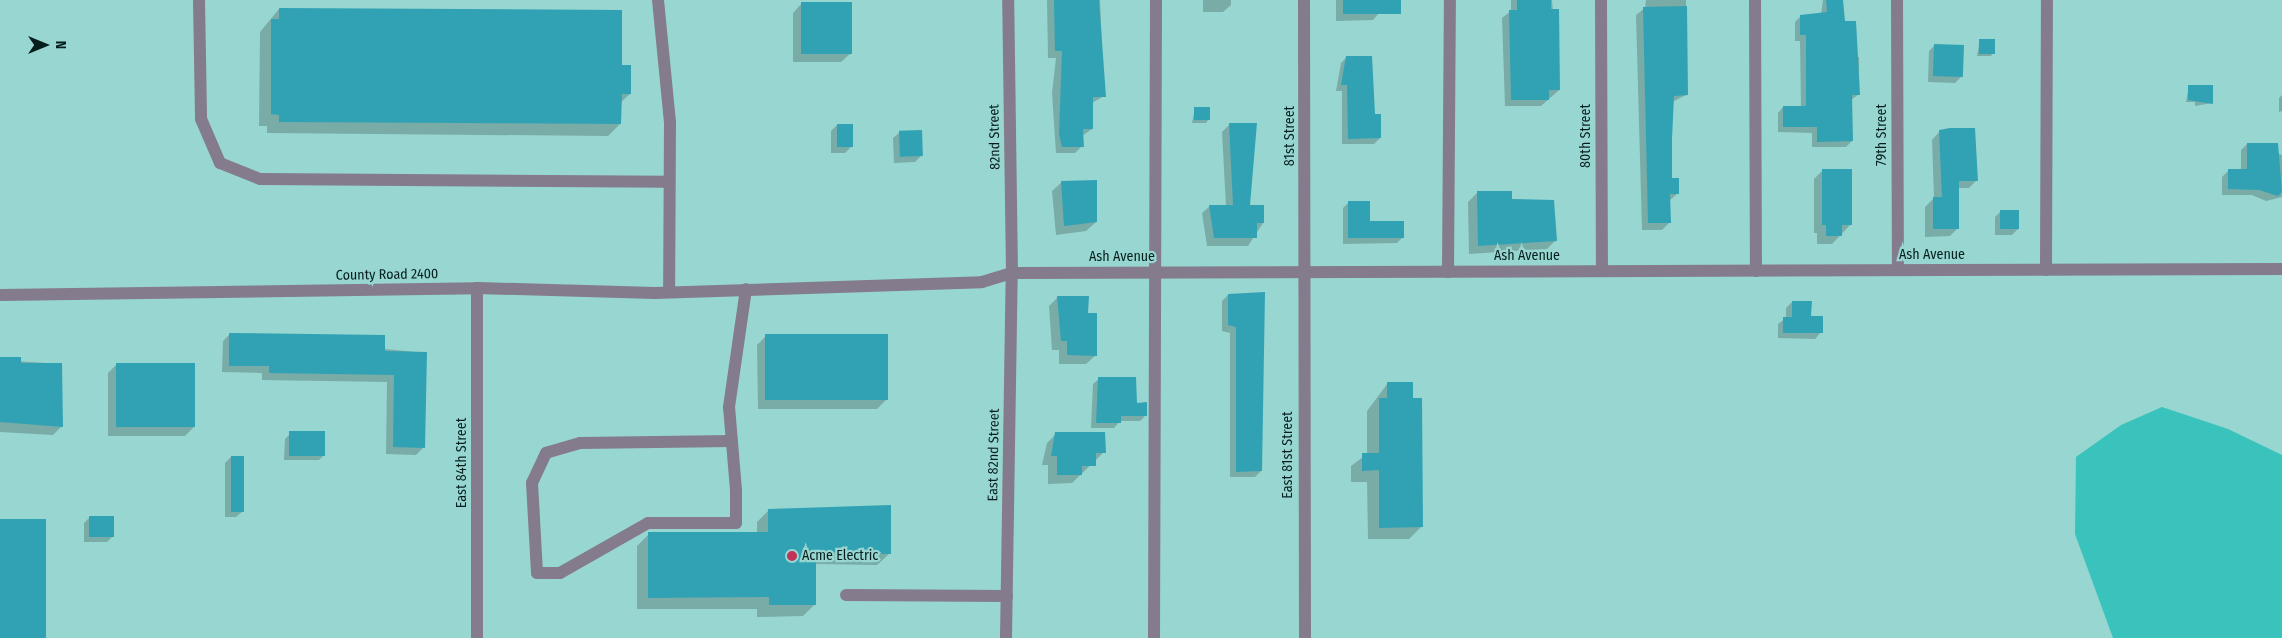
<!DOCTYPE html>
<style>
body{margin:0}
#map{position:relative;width:2282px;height:638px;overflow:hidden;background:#98d6d1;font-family:"Fira Sans Condensed",sans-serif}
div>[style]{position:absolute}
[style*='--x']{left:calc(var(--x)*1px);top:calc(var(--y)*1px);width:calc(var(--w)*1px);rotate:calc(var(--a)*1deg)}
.green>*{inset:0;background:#3ac2bc}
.shadow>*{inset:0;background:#0003}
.building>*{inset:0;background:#31a2b4;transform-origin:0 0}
.minor>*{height:12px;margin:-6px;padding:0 6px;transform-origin:6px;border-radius:6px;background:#847b8c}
.dots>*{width:14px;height:14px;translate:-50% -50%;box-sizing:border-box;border:2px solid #98d6d1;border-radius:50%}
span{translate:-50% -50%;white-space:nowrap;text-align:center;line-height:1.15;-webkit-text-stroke:4.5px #98d6d1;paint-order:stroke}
.street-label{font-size:14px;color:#061f1e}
.poi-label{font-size:14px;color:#061f1e}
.left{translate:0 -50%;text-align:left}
.north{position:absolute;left:20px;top:20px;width:50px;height:50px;-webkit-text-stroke:4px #98d6d1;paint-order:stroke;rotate:90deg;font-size:14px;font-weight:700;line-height:20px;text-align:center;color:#061f1e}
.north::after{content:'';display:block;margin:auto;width:18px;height:22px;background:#061f1e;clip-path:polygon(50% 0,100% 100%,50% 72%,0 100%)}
</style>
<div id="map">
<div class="green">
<i style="clip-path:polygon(2162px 407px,2228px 429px,2282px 455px,2282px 638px,2113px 638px,2075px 534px,2076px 457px,2121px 425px)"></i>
</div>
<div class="shadow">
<i style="clip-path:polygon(1047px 0,1100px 0,1104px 96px,1092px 103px,1092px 129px,1082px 136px,1082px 146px,1075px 153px,1056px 153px,1052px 93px,1056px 58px,1048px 58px)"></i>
<i style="clip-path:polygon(1203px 0,1231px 0,1231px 5px,1223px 12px,1203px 12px)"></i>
<i style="clip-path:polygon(1336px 0,1380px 0,1380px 12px,1373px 20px,1336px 21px)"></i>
<i style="clip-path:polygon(1511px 0,1552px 0,1559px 90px,1541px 106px,1505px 106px,1502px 18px,1511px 11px)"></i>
<i style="clip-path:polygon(1646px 0,1686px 0,1686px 95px,1672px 102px,1670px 180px,1678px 193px,1669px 201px,1669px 223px,1662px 230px,1642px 230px,1636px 15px,1645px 8px)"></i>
<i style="clip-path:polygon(1823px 0,1842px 0,1844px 22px,1855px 57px,1859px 57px,1859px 94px,1851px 100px,1852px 141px,1846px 147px,1812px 147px,1812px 133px,1778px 132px,1778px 113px,1783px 107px,1801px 108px,1800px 41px,1795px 41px,1795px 22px,1801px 16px,1821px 14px)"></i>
<i style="clip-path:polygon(802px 3px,851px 53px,841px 62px,793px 62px,793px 13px)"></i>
<i style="clip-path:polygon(279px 9px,620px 66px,630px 94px,620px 103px,620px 124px,608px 136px,267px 133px,267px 126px,259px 126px,260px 32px)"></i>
<i style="clip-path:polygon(1980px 40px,1993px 53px,1991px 56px,1977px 56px)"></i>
<i style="clip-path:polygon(1935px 45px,1961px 77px,1955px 83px,1928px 82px,1929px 51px)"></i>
<i style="clip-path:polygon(1347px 57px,1374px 115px,1380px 138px,1374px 144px,1342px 144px,1342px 91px,1336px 91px,1341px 63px)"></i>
<i style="clip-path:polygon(2189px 86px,2212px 103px,2195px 106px,2195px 102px,2186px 102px)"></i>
<i style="clip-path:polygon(2282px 95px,2282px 111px,2279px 112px,2279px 98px)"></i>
<i style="clip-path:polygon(1195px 108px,1208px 120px,1206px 123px,1192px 123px)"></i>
<i style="clip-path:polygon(1230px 124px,1256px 124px,1249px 206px,1263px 223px,1248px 246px,1207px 246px,1202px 213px,1210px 206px,1226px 206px,1222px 132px)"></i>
<i style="clip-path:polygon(837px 125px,851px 147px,845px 153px,831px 153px,831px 131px)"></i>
<i style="clip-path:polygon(1940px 131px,1977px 180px,1969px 188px,1958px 188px,1958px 228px,1950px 236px,1925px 237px,1925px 207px,1934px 198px,1932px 140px)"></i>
<i style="clip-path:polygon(900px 132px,921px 156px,915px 162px,894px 163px,893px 138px)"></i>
<i style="clip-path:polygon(2247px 144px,2282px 155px,2282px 197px,2266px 201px,2252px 195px,2222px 195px,2222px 177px,2228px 171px,2241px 171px,2241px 150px)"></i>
<i style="clip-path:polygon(1823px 170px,1851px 224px,1832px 244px,1817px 244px,1817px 233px,1814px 233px,1814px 179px)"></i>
<i style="clip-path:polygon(1062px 182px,1096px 222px,1086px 231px,1056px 235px,1052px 191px)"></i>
<i style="clip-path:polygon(1478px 192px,1556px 240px,1547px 249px,1469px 254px,1468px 202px)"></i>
<i style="clip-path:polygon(1349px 202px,1369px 222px,1402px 238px,1397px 243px,1343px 244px,1343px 208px)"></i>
<i style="clip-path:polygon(2001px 211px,2018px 229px,2012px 235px,1995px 235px,1995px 217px)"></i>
<i style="clip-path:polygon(1264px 294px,1261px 471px,1255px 477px,1230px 477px,1230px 333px,1222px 331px,1222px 301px,1228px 295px)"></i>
<i style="clip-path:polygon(1058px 297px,1087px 314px,1096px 355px,1086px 364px,1059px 364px,1059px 350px,1052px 350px,1049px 306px)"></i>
<i style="clip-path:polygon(1792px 302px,1821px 332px,1815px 339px,1778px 338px,1778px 324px,1786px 318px,1786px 308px)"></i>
<i style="clip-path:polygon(230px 334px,426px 353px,424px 447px,416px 455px,386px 454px,387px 382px,262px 380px,262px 373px,222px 372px,223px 341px)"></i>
<i style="clip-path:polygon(766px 336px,886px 400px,877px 409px,758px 409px,757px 345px)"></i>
<i style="clip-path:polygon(0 360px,61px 364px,62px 426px,53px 435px,0 432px)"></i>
<i style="clip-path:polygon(117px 364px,195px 426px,185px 436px,108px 436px,108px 373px)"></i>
<i style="clip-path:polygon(1099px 379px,1135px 404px,1145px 416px,1140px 421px,1120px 421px,1114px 428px,1091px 428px,1093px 384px)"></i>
<i style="clip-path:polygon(1388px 383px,1421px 527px,1409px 539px,1368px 539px,1367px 482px,1351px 482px,1351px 466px,1367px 454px,1367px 411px)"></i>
<i style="clip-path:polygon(290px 434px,324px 455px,319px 460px,284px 460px,285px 439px)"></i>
<i style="clip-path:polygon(1056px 434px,1104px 452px,1072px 483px,1048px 484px,1048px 465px,1042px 465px,1047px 443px)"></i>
<i style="clip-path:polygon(231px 457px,243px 511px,236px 517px,225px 517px,225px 463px)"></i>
<i style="clip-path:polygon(769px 510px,890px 553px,877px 565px,815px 564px,815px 604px,803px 616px,757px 617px,757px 609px,637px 609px,637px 546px,649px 534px,757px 533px,757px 522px)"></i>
<i style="clip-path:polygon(90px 517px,113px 536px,107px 542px,84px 542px,84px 523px)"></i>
</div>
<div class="building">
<i style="clip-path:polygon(1054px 0,1099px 0,1106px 97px,1093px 97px,1093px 129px,1083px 129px,1084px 147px,1062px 147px,1059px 134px,1062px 51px,1055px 51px)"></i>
<i style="left:1343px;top:0;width:58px;height:14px"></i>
<i style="clip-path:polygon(1517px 0,1551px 0,1551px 9px,1559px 9px,1560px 90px,1549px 90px,1549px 100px,1511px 100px,1509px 10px,1517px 10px)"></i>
<i style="clip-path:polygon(1826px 0,1843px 0,1845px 21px,1856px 21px,1860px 95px,1852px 95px,1853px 141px,1817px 142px,1817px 127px,1783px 127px,1783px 106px,1806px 106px,1806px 35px,1800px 35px,1800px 15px,1827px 12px)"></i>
<i style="left:801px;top:2px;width:51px;height:52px"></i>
<i style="clip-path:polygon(1687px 6px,1688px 95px,1674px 96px,1672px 139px,1672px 178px,1679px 178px,1679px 194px,1670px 194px,1671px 223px,1648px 223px,1643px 7px)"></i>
<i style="clip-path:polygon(279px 8px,622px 10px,622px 65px,631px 65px,631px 94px,622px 94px,621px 124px,279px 122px,279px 115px,271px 114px,271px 19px,279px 19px)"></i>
<i style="left:1979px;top:39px;width:16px;height:15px"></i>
<i style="left:1934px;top:44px;width:30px;height:32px;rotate:2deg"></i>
<i style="clip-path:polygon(1346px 56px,1372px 56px,1375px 114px,1381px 114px,1381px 138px,1348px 139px,1347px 85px,1341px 85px)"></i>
<i style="clip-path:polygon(2188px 85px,2213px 85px,2213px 104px,2188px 100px)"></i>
<i style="left:1194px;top:107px;width:16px;height:13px"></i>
<i style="clip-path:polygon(1229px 123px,1257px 123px,1250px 205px,1264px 205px,1264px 223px,1257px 223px,1257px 238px,1214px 238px,1209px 205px,1233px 205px)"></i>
<i style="left:837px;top:124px;width:16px;height:23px"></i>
<i style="clip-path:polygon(1950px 128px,1975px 128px,1978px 181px,1959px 181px,1959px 229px,1933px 229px,1933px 197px,1942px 197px,1939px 130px)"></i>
<i style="left:922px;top:130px;width:26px;height:23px;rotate:88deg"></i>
<i style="clip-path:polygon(2247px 143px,2278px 143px,2282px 192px,2278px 196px,2259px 190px,2228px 189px,2228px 169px,2247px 169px)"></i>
<i style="clip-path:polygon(1822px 169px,1852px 169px,1852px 225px,1842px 225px,1842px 236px,1826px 236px,1826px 225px,1822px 225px)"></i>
<i style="clip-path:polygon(1097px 180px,1097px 222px,1064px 226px,1061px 181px)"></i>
<i style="clip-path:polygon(1477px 191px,1512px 191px,1512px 199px,1554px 200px,1557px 241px,1478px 246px)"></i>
<i style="clip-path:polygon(1348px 201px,1370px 201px,1370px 221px,1404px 221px,1404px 238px,1348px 238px)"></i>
<i style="left:2000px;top:210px;width:19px;height:19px"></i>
<i style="clip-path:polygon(1265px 292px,1262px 471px,1236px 472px,1236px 327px,1228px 325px,1228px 294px)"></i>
<i style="clip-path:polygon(1057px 296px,1089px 296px,1088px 313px,1097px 313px,1097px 356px,1067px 355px,1067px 341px,1061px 341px)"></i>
<i style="clip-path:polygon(1792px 301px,1812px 301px,1811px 316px,1823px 316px,1823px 333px,1783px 333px,1783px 317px,1792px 317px)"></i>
<i style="clip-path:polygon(229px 333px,385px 335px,385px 351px,427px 352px,425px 448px,393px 447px,394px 375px,269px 373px,269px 366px,229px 366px)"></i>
<i style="left:765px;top:334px;width:123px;height:66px"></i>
<i style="clip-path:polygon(0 357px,21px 357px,21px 363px,62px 363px,63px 427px,0 422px)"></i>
<i style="left:116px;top:363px;width:79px;height:64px"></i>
<i style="clip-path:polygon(1098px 377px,1136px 377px,1137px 403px,1147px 402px,1147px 416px,1121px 416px,1121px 423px,1096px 423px)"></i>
<i style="clip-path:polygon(1387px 382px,1413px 382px,1413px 398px,1422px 398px,1423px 527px,1379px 528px,1379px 470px,1362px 471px,1362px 453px,1379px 453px,1379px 398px,1387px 398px)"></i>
<i style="left:325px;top:431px;width:25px;height:36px;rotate:90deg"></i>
<i style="clip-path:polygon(1055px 432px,1105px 432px,1106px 453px,1096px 453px,1096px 466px,1082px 466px,1082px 475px,1057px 475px,1057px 456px,1051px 456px)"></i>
<i style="left:231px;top:456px;width:13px;height:56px"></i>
<i style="clip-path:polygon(891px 505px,891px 554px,816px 552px,816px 605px,769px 605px,769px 597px,648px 598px,648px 532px,768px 532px,768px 509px)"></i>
<i style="left:89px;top:516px;width:25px;height:21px"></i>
<i style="left:46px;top:519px;width:119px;height:46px;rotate:90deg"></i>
</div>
<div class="minor">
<i style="--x:199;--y:0;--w:119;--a:89"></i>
<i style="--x:201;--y:119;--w:48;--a:66.6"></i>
<i style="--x:220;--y:163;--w:43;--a:21.8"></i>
<i style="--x:260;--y:179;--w:409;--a:0.4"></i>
<i style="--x:658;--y:0;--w:123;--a:84.4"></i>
<i style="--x:670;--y:122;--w:170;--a:90.3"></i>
<i style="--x:1304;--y:0;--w:638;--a:89.91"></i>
<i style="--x:1601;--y:0;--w:271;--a:89.8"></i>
<i style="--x:1755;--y:0;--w:271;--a:89.8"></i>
<i style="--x:1897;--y:0;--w:270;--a:89.8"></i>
<i style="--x:2046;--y:270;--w:270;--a:-89.8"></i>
<i style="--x:1448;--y:272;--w:272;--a:-89.6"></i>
<i style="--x:0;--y:295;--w:477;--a:-0.8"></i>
<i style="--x:477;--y:288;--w:178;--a:1.6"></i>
<i style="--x:655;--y:293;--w:327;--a:-1.9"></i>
<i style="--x:982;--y:282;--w:31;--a:-17"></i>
<i style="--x:1012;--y:273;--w:1270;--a:-0.18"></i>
<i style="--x:732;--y:441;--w:152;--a:179.2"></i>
<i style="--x:580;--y:443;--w:35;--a:164"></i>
<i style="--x:546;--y:453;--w:33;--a:115"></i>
<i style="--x:532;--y:483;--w:90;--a:86.8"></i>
<i style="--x:537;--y:573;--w:23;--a:0"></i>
<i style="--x:560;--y:573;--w:101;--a:-29.6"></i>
<i style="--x:648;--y:523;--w:88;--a:0"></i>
<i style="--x:736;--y:523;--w:33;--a:-90"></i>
<i style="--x:736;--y:490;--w:83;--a:-94.8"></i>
<i style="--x:729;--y:407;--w:119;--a:-81.8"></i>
<i style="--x:846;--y:595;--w:161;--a:0.4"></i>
<i style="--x:477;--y:638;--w:350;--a:-90"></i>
<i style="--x:1006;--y:638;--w:365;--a:-89.1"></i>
<i style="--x:1012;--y:273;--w:273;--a:-90.8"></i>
<i style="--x:1154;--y:638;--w:638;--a:-89.82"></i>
</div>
<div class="dots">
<i style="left:792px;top:556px;background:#c13257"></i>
</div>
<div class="street-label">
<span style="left:1882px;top:135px;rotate:-90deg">79th Street</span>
<span style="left:1290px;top:136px;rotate:-90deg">81st Street</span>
<span style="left:1586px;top:136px;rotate:-90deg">80th Street</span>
<span style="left:995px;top:137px;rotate:-91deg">82nd Street</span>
<span style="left:1932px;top:255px">Ash Avenue</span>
<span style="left:1527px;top:256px">Ash Avenue</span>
<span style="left:1122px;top:257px">Ash Avenue</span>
<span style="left:387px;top:275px;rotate:-1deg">County Road 2400</span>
<span style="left:994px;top:455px;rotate:-89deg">East 82nd Street</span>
<span style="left:1288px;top:455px;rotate:-90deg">East 81st Street</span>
<span style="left:462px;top:463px;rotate:-90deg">East 84th Street</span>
</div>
<div class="poi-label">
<span class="left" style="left:802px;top:556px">Acme Electric</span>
</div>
<div class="north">N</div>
</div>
